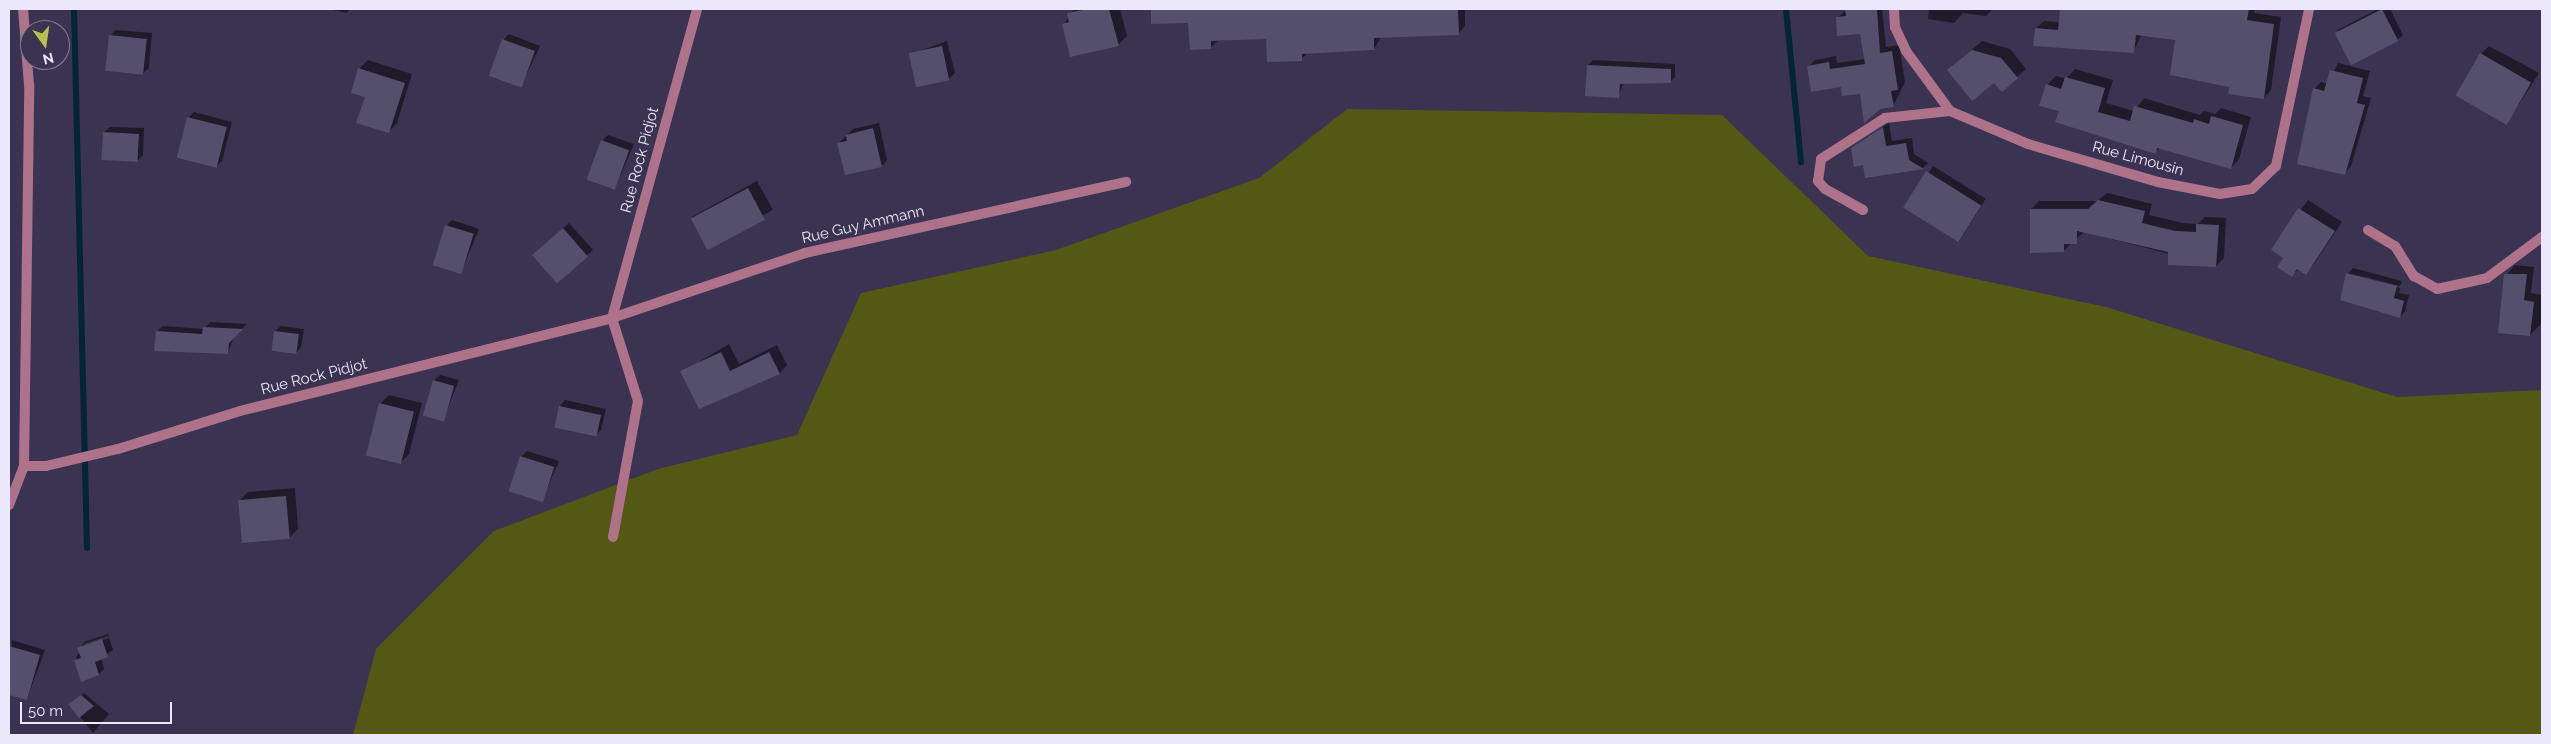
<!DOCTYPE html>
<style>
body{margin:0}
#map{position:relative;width:2551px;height:744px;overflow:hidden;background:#3a3351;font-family:Raleway,sans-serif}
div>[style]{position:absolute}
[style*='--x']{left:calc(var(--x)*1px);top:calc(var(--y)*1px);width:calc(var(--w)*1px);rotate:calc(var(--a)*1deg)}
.green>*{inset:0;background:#535814}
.shadow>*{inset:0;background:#0007;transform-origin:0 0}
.stream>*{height:6px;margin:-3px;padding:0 3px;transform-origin:3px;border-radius:3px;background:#032535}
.building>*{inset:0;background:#554f6e;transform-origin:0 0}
.street>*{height:10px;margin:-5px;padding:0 5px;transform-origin:5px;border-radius:5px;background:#ae738b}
span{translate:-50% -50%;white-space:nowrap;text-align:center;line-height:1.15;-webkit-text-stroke:4px #3a3351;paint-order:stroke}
.street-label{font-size:15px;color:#ebe8fb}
.frame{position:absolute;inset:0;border:10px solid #ebe8fb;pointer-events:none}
.north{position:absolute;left:20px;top:20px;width:50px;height:50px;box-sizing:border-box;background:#3a3351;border:1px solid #817b95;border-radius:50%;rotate:166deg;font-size:14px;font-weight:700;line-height:20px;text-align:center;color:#ebe8fb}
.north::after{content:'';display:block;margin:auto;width:18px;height:22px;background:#b8c147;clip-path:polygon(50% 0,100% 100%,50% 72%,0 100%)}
.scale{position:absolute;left:20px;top:702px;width:152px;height:22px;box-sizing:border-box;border:2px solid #ebe8fb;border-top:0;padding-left:6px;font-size:15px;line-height:18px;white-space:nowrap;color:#ebe8fb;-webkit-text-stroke:4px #3a3351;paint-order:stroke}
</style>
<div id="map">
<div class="green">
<i style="clip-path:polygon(1347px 109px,1722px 115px,1868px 256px,2106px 307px,2397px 397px,2542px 390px,2542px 735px,353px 735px,376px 649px,494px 531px,658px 469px,797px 435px,861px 293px,1056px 250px,1259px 178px)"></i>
</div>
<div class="shadow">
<i style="clip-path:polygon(329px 9px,351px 9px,346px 13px)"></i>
<i style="clip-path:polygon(1074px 9px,1120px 9px,1127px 36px,1118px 45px,1064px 24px)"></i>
<i style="clip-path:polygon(1152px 9px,1465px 9px,1465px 26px,1458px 34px,1381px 37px,1374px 49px,1309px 52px,1301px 59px,1267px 37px,1218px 41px,1210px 48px,1190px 22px,1152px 23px)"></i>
<i style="clip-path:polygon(1847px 9px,1882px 9px,1886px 47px,1899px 45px,1905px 82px,1893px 106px,1842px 86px,1808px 67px,1815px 60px,1836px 56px,1837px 63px,1865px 59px,1861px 33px,1838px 17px)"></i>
<i style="clip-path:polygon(1929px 9px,1993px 9px,1986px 16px,1963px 13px,1954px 23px,1928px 19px)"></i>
<i style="clip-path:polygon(2061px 9px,2255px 9px,2254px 13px,2281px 17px,2271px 90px,2264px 98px,2230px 86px,2176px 38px,2142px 34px,2133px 52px,2036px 28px,2044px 21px,2060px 22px)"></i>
<i style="clip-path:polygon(2378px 9px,2390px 9px,2403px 35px,2397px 40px,2336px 31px)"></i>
<i style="clip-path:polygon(116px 30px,152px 33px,149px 68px,143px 73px,110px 36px)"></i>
<i style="clip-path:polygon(509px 34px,540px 46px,521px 86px,503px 40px)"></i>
<i style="clip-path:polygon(947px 41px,955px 73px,949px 79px,918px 86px,911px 54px)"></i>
<i style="clip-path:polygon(1982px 41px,2010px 49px,2026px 69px,2002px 90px,1995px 81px,1949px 70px)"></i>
<i style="clip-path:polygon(2489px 46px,2539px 73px,2506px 124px,2481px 54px)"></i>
<i style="clip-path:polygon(368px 60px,412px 74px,397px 123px,389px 131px,366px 97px,359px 69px)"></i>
<i style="clip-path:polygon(1593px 60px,1675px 64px,1675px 77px,1670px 82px,1624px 82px,1618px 97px,1588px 65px)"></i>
<i style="clip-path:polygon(2338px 63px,2370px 71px,2363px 96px,2371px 98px,2351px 166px,2344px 174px,2314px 89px,2321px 82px,2328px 84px)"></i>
<i style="clip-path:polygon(2075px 69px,2113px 80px,2106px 103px,2134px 111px,2144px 98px,2200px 115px,2204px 111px,2215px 114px,2221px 108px,2251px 117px,2239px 159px,2231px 168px,2160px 148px,2155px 152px,2060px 110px,2047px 85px,2056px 76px,2066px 79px)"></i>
<i style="clip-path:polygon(194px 112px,232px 122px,222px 161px,217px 166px,188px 118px)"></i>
<i style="clip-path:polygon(879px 123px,887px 160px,882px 166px,838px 144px,853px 129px)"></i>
<i style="clip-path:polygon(1889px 123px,1892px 141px,1912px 138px,1914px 154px,1928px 163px,1923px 168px,1866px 177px,1864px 164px,1852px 148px)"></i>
<i style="clip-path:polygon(110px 127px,144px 128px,143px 155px,137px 161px,104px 132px)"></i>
<i style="clip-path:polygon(608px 135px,634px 144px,615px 188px,602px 141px)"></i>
<i style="left:1933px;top:166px;width:62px;height:50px;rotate:32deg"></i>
<i style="left:757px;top:181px;width:33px;height:75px;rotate:61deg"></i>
<i style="clip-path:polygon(2107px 193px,2152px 204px,2149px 215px,2183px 223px,2198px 224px,2205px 217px,2226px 218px,2224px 258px,2216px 266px,2084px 232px,2063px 251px,2031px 209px,2039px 201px,2097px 201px)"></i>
<i style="clip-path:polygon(2308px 200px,2342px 222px,2314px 264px,2306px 273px,2299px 269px,2292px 275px,2285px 258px,2272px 250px)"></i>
<i style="clip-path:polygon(452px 220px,479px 229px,461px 273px,446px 226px)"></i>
<i style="clip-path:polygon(569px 223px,593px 250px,557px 282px,539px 250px)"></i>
<i style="clip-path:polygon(2515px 265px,2534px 267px,2531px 293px,2542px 295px,2542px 323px,2530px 335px,2499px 331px,2508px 273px)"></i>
<i style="clip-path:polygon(2353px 268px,2402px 281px,2400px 286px,2350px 273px,2400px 288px,2399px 293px,2409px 295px,2405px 311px,2400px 317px,2348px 274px)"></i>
<i style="clip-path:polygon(210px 322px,247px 324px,234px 336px,228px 353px,157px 331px,163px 326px,204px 329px)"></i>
<i style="clip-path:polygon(281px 326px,304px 329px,301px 347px,296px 353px,275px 331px)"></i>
<i style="clip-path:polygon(729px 344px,739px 364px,777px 345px,787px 365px,780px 373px,682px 372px)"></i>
<i style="clip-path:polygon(440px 375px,459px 380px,443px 420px,434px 380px)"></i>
<i style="clip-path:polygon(389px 395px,422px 403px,409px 454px,400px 463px,380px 404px)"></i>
<i style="clip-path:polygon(565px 400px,606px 409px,601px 430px,595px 436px,560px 406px)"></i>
<i style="clip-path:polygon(527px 451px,559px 461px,542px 500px,521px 457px)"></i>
<i style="clip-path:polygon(295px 488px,298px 529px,289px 538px,240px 500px,248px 492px)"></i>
<i style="clip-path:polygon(evenodd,108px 634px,113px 650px,101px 658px,104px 669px,99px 674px,75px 660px,84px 642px,108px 634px,108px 636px,109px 638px,84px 647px,84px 644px,108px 636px)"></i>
<i style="clip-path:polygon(12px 640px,45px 650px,27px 699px,9px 694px)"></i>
<i style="clip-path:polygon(84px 693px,109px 714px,93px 733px,70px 704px)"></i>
</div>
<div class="stream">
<i style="--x:74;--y:9;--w:539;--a:88.62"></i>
<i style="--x:1786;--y:9;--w:154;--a:84.4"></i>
</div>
<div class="building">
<i style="clip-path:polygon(1088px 9px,1109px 9px,1119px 46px,1070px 57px,1062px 24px,1069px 22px,1067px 13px)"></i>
<i style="clip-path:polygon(1151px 9px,1458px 9px,1459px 35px,1374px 38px,1374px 50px,1302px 54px,1302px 61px,1267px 62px,1266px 39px,1211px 41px,1211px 49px,1190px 50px,1188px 23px,1151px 24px)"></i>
<i style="clip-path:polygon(1845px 9px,1877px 9px,1880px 53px,1892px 51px,1898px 90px,1891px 91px,1894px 107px,1880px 109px,1864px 123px,1860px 94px,1842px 96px,1841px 87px,1811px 92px,1807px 66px,1829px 62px,1830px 69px,1865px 64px,1860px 34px,1837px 36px,1836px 17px,1846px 16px)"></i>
<i style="clip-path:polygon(2060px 9px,2249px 9px,2247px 20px,2274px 24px,2264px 99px,2228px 94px,2229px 87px,2170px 75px,2175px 40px,2136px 35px,2134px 53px,2033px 46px,2035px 28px,2058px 30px)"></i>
<i style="left:2382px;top:9px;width:36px;height:53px;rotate:63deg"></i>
<i style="left:109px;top:35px;width:38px;height:36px;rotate:6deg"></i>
<i style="left:502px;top:39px;width:35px;height:39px;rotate:20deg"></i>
<i style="left:942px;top:46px;width:35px;height:34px;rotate:78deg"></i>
<i style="clip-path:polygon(1972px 50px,2001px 58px,2018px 78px,2002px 92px,1994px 83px,1972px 101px,1947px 70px)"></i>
<i style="left:2480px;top:53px;width:59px;height:49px;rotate:30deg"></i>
<i style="clip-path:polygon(1587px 65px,1671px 69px,1671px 83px,1620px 84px,1619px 98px,1585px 96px)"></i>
<i style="clip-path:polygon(358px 68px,405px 83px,389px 133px,356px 123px,365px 97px,351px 93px)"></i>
<i style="clip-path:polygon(2330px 70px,2363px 78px,2357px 103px,2365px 105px,2345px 175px,2297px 164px,2313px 88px,2324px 91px)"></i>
<i style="clip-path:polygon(2065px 77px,2105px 88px,2098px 112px,2130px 121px,2134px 106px,2193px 123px,2194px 119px,2209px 124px,2211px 116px,2243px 125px,2231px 169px,2157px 148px,2156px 154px,2055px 122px,2059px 111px,2039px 106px,2046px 84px,2061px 89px)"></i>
<i style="left:187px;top:117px;width:41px;height:42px;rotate:14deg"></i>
<i style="clip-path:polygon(1883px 127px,1886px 146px,1906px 143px,1909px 160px,1924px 169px,1865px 178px,1863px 165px,1854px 167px,1851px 148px)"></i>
<i style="clip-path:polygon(873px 128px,882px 167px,845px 175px,837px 143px,847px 141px,846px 135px)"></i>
<i style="left:103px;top:132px;width:36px;height:28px;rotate:3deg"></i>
<i style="left:601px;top:140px;width:30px;height:42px;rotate:20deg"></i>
<i style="left:1926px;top:171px;width:65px;height:43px;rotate:32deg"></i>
<i style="left:748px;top:188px;width:36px;height:65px;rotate:62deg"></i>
<i style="clip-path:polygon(2098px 200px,2145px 211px,2142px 223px,2175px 231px,2196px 232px,2196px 224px,2219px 225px,2216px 267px,2168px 265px,2168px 252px,2077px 231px,2077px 244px,2064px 244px,2064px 252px,2030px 253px,2030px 209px,2088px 209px)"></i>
<i style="clip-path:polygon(2298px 208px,2335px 231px,2306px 275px,2297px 269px,2292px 277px,2277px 267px,2283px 258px,2271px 250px)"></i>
<i style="left:445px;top:225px;width:30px;height:42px;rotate:17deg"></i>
<i style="left:563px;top:228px;width:38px;height:41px;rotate:49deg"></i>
<i style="clip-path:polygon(2346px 273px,2397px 286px,2394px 298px,2404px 301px,2400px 318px,2340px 300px)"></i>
<i style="clip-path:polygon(2504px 274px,2527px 274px,2524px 300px,2534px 302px,2530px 336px,2498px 333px)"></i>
<i style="clip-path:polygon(203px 327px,243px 329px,229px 343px,228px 354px,154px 351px,156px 331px,202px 334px)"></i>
<i style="left:274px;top:331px;width:25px;height:20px;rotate:7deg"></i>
<i style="clip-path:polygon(721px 352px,730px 371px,769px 352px,780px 374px,699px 409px,680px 371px)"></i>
<i style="left:433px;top:380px;width:22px;height:37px;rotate:16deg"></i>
<i style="left:379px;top:403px;width:36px;height:54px;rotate:14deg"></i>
<i style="left:559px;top:406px;width:43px;height:22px;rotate:12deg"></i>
<i style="left:520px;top:456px;width:36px;height:37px;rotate:18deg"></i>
<i style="left:286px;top:496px;width:43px;height:48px;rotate:85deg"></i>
<i style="clip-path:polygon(102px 639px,108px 657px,95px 662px,99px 675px,81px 682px,74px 660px,81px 658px,77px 648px)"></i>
<i style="clip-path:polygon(9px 646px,40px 655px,27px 700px,9px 695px)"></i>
<i style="clip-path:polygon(81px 695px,94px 706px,79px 718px,68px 704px)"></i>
</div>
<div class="street">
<i style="--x:1894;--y:9;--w:18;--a:87"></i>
<i style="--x:1895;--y:27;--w:26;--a:65"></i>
<i style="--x:1906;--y:51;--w:74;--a:53.7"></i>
<i style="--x:1950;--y:111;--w:85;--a:22.9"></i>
<i style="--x:2028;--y:144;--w:135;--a:16.3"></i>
<i style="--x:2158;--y:182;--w:63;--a:11"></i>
<i style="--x:2220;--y:194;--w:32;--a:-9"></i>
<i style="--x:2252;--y:189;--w:33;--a:-44"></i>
<i style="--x:2276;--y:166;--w:160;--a:-78.1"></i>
<i style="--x:1863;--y:210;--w:43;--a:-151.1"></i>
<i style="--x:1825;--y:189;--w:11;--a:-131"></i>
<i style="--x:1818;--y:181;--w:22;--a:-82"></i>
<i style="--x:1821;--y:159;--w:76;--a:-32.6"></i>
<i style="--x:1885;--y:118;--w:65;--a:-6.1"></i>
<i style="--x:2368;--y:230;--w:31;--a:31"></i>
<i style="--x:2395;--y:246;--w:36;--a:58"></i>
<i style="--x:2414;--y:276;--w:26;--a:29"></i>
<i style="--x:2437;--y:289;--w:51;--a:-12.4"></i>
<i style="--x:2487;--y:278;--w:69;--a:-36.7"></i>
<i style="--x:24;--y:466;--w:22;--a:0"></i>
<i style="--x:46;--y:466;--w:74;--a:-13.3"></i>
<i style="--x:118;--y:449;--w:128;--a:-17.3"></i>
<i style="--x:240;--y:411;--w:383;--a:-14"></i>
<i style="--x:612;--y:318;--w:204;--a:-18.6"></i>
<i style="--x:805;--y:253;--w:329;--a:-12.5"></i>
<i style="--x:9;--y:505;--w:42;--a:-69"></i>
<i style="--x:24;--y:466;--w:381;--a:-89.2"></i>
<i style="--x:29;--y:85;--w:76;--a:-94.5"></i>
<i style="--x:613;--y:537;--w:138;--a:-79.6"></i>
<i style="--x:638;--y:401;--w:87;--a:-107.4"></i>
<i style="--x:612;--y:318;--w:320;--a:-74.6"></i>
</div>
<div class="street-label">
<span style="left:2138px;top:159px;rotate:15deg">Rue Limousin</span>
<span style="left:640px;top:160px;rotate:-75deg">Rue Rock Pidjot</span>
<span style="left:863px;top:225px;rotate:-13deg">Rue Guy Ammann</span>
<span style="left:314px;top:377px;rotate:-14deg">Rue Rock Pidjot</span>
</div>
<div class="frame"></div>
<div class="north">N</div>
<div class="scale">50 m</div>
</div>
